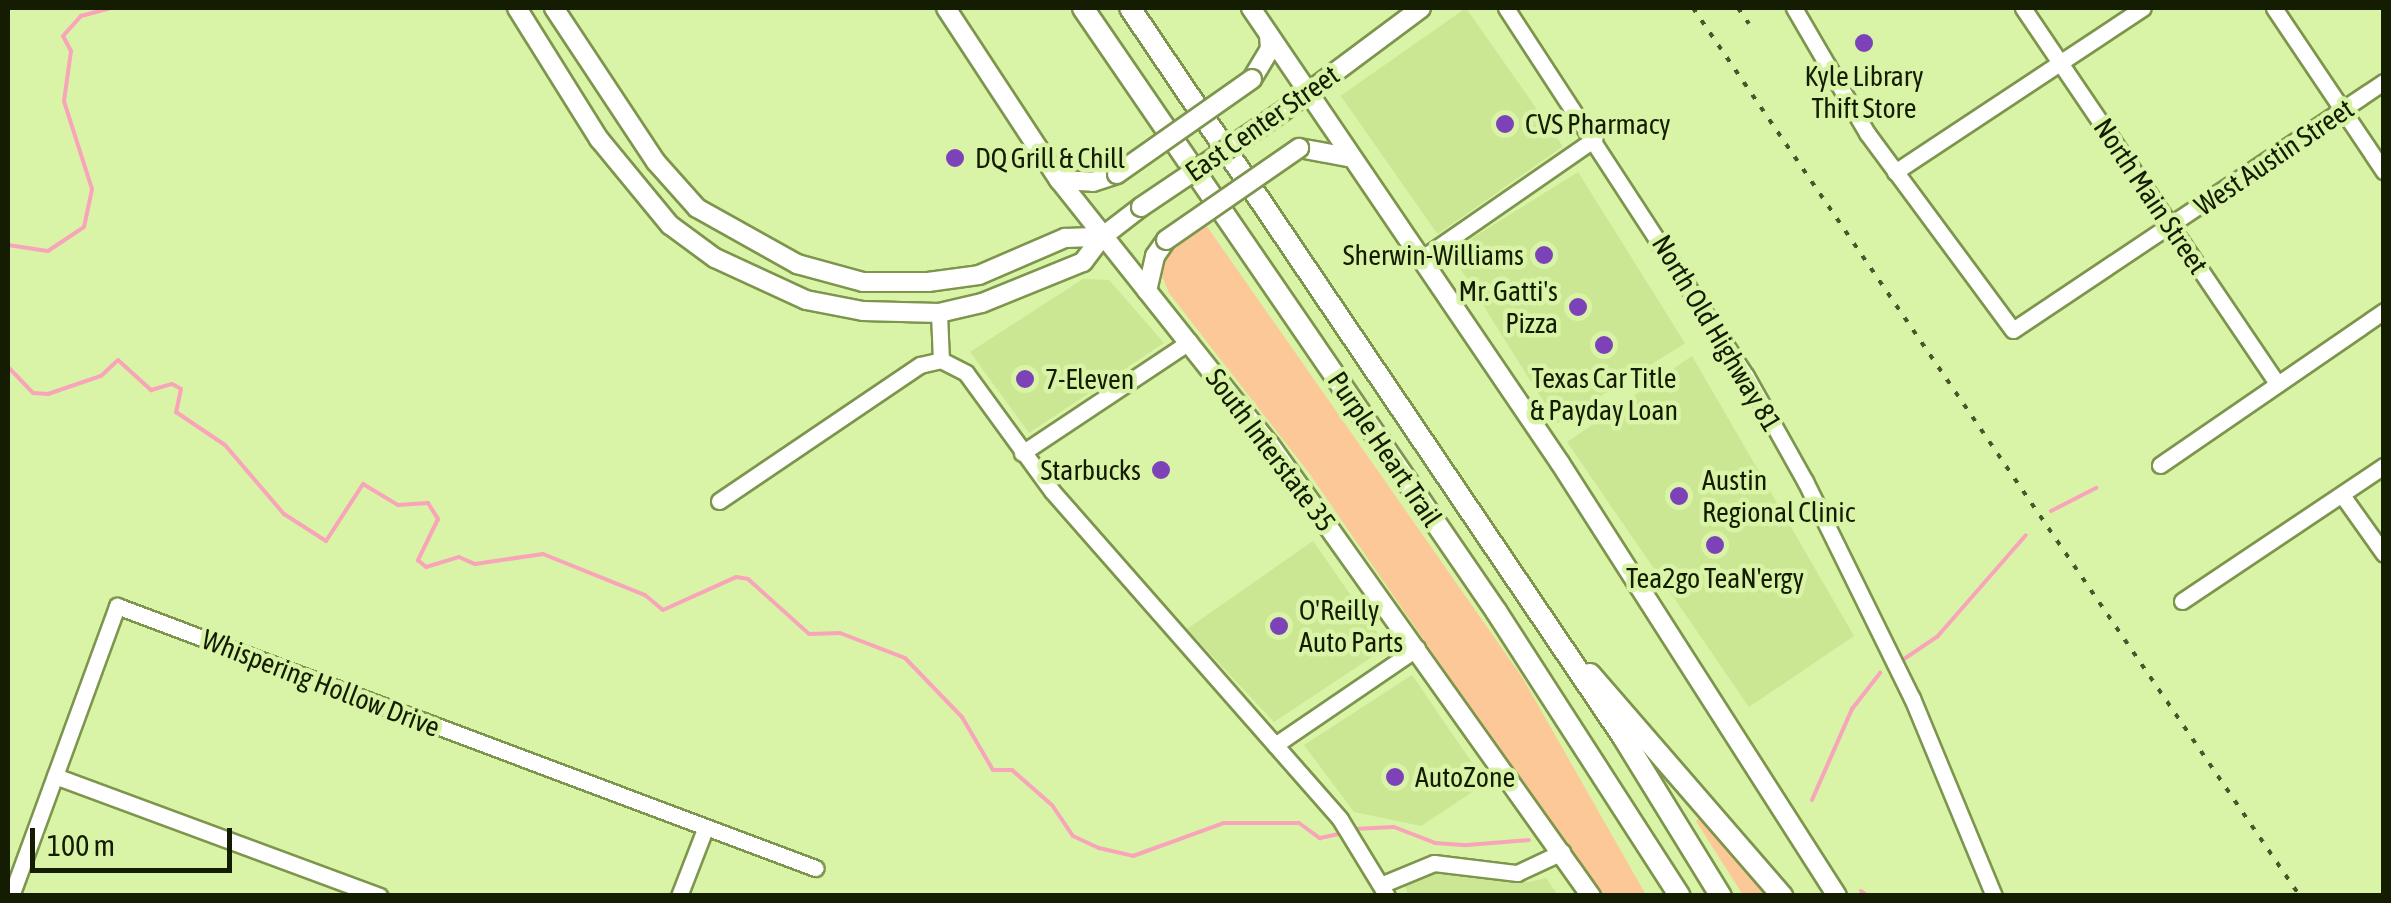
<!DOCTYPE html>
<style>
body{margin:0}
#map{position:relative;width:2391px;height:903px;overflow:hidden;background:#d9f3a7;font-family:"Asap Condensed",sans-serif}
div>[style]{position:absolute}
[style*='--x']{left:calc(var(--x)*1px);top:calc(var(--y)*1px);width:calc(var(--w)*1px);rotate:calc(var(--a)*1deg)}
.built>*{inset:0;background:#cbe793;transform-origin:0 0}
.green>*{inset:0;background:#fcc898}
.stream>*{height:4px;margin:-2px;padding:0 2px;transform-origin:2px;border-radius:2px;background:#f8a5b9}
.roads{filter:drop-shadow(2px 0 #7d954c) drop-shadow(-2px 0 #7d954c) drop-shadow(0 2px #7d954c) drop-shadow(0 -2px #7d954c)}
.minor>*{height:15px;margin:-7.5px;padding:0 7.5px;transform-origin:7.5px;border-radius:7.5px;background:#fff}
.major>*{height:18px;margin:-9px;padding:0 9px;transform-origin:9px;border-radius:9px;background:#fff}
.highway>*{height:20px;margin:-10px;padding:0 10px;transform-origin:10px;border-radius:10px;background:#fff}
.rail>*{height:4px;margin-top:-2px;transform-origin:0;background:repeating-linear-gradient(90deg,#48552d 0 5px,transparent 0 15px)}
.bridges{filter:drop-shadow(2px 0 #7d954c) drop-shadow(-2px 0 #7d954c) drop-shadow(0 2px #7d954c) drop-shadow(0 -2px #7d954c)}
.major-bridge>*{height:18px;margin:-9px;padding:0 9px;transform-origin:9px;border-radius:9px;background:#fff}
.dots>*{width:28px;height:28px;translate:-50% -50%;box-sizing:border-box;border:5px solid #d9f3a7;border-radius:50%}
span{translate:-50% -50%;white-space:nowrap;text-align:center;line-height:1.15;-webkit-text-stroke:9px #d9f3a7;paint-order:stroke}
.poi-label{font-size:28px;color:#141d01}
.left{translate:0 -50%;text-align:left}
.right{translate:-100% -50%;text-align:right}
.street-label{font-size:28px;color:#141d01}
.frame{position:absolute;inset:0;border:10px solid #141d01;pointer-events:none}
.scale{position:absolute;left:30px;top:828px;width:202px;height:45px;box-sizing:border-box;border:5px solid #141d01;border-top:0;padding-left:12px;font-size:30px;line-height:35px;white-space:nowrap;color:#141d01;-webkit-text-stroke:8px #d9f3a7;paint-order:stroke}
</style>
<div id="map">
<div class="built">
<i style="left:1466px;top:8px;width:169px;height:153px;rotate:55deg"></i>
<i style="left:1578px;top:172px;width:202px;height:151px;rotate:58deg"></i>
<i style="clip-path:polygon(1083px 279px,1109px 280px,1164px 343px,1029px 433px,970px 352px)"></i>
<i style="clip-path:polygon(1692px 356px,1854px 636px,1749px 707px,1567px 442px)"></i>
<i style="clip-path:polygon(1313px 541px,1387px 647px,1274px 722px,1187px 629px)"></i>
<i style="clip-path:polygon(1412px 675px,1486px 783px,1421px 826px,1354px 812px,1304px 745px)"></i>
<i style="clip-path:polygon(1437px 873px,1529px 882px,1546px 878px,1558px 895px,1408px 895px,1404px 883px)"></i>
</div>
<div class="green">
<i style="clip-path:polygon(1206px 225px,1522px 677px,1646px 895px,1599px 895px,1309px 473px,1169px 293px,1161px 274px,1164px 257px)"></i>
<i style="clip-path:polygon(1704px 815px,1774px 895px,1743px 895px,1696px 821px)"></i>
</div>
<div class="stream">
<i style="--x:8;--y:245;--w:40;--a:8.5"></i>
<i style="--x:48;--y:251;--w:43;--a:-33.7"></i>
<i style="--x:84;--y:227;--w:39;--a:-78"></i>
<i style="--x:92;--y:189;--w:92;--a:-107.7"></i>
<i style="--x:64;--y:101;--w:50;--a:-82"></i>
<i style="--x:71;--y:51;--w:17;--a:-118"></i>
<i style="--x:63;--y:36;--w:27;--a:-48"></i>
<i style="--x:81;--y:16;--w:30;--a:-15"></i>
<i style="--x:8;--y:367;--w:36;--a:46"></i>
<i style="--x:33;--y:393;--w:15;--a:4"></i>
<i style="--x:48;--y:394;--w:56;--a:-18.8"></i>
<i style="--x:101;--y:376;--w:23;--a:-43"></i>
<i style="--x:118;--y:360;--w:45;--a:42.3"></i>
<i style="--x:151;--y:390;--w:22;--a:-16"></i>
<i style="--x:172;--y:384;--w:10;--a:29"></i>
<i style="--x:181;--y:389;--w:24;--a:102"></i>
<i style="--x:176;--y:412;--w:59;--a:34"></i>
<i style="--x:225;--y:445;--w:91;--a:49.5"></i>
<i style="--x:284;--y:514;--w:50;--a:32.7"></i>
<i style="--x:326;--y:541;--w:68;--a:-57"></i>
<i style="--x:363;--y:484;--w:41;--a:31"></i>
<i style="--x:398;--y:505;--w:30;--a:-4"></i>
<i style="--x:428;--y:503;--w:19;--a:58"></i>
<i style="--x:438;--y:519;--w:46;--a:116"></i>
<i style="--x:418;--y:560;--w:11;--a:41"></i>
<i style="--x:426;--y:567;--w:34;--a:-17"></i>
<i style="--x:459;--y:557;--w:17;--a:24"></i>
<i style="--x:475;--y:564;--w:69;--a:-8.4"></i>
<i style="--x:543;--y:554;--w:110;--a:21.9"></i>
<i style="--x:645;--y:595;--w:23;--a:40"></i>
<i style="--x:663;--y:610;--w:80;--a:-24.3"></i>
<i style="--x:736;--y:577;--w:12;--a:9"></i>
<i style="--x:748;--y:579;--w:82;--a:42"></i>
<i style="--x:809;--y:634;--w:31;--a:-2"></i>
<i style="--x:840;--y:633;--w:70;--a:21"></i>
<i style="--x:905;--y:658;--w:82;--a:46"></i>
<i style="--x:962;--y:717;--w:61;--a:59.7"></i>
<i style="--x:993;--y:770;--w:19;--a:0"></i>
<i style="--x:1012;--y:770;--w:53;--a:41.2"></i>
<i style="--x:1052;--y:805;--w:37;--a:56"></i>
<i style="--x:1073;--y:836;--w:29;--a:25"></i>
<i style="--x:1099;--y:848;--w:35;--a:13"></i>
<i style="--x:1133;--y:856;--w:97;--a:-19.9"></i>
<i style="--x:1224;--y:823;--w:75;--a:0"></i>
<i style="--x:1299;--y:823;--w:26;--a:36"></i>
<i style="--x:1320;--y:838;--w:25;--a:-12"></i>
<i style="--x:2051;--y:511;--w:51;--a:-27.1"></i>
<i style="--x:1904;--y:659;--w:40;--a:-34"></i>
<i style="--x:1937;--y:637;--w:135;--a:-48.9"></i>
<i style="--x:1812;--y:800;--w:99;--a:-66.3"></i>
<i style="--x:1852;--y:709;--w:46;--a:-52.1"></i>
<i style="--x:1353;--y:829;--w:41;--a:-2.8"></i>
<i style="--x:1394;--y:827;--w:44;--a:21.3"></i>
<i style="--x:1435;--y:843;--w:32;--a:4"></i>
<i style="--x:1467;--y:845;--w:62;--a:-4.6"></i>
<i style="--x:1861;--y:891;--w:9;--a:36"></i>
</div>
<div class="roads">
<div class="minor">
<i style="--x:1506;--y:8;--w:439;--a:56.9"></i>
<i style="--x:1746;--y:376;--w:120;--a:60.7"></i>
<i style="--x:1805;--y:481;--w:242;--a:63.8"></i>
<i style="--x:1912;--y:698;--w:214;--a:67.5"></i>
<i style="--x:1794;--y:8;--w:145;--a:59.7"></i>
<i style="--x:1867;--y:133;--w:245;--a:53.5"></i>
<i style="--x:2013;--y:330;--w:446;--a:-33.8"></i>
<i style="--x:2023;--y:8;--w:454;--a:55.9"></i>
<i style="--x:2274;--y:8;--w:197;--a:56.1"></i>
<i style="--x:1895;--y:172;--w:297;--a:-33.5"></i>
<i style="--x:1421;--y:259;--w:211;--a:-34.7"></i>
<i style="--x:939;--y:313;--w:47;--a:87.6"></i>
<i style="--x:1022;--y:453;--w:201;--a:-33.6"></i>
<i style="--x:2160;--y:465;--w:272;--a:-34.5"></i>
<i style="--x:2342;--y:495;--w:72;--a:54.6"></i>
<i style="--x:719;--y:501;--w:243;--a:-34.1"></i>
<i style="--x:920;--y:365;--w:22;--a:-13"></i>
<i style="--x:941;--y:360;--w:28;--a:27"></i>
<i style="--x:966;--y:373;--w:146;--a:53.9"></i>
<i style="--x:1052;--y:491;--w:436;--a:48.7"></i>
<i style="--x:1340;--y:819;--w:90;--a:58.6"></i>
<i style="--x:2182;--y:601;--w:243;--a:-33.8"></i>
<i style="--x:1275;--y:745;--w:172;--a:-34.3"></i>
<i style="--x:55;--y:776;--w:346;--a:20.3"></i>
<i style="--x:1383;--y:884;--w:55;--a:-22.4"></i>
<i style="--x:1434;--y:863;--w:84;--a:6.9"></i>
<i style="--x:1517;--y:873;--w:50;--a:-25"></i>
<i style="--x:11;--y:896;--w:309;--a:-69.9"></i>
<i style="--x:117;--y:606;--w:746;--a:20.57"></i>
<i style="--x:679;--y:896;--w:72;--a:-68.8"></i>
</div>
<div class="major">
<i style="--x:517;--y:8;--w:155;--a:58"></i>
<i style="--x:599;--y:139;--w:112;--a:50.5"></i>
<i style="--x:670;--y:225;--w:56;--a:36.3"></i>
<i style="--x:715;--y:258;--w:100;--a:24.8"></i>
<i style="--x:806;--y:300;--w:58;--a:10.9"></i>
<i style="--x:863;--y:311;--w:76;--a:1.5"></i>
<i style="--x:939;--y:313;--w:44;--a:-13.1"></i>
<i style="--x:982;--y:303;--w:109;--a:-22.1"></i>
<i style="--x:1083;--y:262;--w:31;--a:-53"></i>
<i style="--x:1102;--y:237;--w:49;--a:-37.6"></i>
<i style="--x:554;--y:8;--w:185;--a:56.5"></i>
<i style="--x:656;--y:162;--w:62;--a:48.3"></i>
<i style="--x:697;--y:208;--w:115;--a:29.2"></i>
<i style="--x:797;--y:264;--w:68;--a:15.3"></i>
<i style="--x:863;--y:282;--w:65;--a:0"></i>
<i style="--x:928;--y:282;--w:51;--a:-7.8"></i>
<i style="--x:979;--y:275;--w:94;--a:-23.3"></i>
<i style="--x:1065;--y:238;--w:37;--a:-2"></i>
<i style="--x:946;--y:8;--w:206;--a:56.7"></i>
<i style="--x:1059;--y:180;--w:339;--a:51.5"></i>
<i style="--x:1270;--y:445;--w:554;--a:54.56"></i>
<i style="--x:1251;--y:8;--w:550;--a:55.82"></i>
<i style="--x:1560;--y:463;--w:514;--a:57.39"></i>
<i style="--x:1252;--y:79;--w:35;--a:-59"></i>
<i style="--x:1270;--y:49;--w:14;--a:-94"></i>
<i style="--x:1279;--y:114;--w:177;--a:-36.7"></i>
<i style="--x:1299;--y:148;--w:50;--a:10.4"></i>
<i style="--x:1059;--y:180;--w:34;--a:3"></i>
<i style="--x:1093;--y:182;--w:25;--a:-18"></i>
<i style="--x:1147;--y:291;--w:36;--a:-77"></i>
<i style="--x:1155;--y:256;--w:19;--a:-55"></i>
</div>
<div class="highway">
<i style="--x:1083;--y:8;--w:731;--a:55.59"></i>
<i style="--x:1496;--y:611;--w:339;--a:57.2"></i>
<i style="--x:1130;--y:8;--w:880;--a:55.93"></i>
<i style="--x:1623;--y:737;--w:187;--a:58.4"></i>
<i style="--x:1590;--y:674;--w:294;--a:49.1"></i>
</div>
</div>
<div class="rail">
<i style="--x:1693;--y:8;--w:1076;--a:55.65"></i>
<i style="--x:1738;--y:8;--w:19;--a:55"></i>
</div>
<div class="bridges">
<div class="major-bridge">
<i style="--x:1117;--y:174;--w:165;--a:-35.1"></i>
<i style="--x:1141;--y:207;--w:166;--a:-34"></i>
<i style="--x:1166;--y:240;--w:162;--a:-34.7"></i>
</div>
</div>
<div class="dots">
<i style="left:1864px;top:43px;background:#7e42b8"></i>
<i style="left:1505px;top:124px;background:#7e42b8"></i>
<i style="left:955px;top:158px;background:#7e42b8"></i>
<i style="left:1544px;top:255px;background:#7e42b8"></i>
<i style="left:1578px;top:307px;background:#7e42b8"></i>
<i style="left:1604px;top:345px;background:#7e42b8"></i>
<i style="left:1025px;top:379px;background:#7e42b8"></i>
<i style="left:1161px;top:470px;background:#7e42b8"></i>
<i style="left:1679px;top:496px;background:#7e42b8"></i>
<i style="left:1715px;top:545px;background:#7e42b8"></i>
<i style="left:1279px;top:626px;background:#7e42b8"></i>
<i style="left:1395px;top:777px;background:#7e42b8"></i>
</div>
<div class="poi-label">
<span style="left:1864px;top:92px">Kyle Library<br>Thift Store</span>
<span class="left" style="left:1525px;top:124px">CVS Pharmacy</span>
<span class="left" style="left:975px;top:158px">DQ Grill &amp; Chill</span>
<span class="right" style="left:1524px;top:255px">Sherwin-Williams</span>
<span class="right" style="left:1558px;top:307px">Mr. Gatti's<br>Pizza</span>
<span style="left:1604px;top:394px">Texas Car Title<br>&amp; Payday Loan</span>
<span class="left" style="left:1045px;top:379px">7-Eleven</span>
<span class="right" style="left:1141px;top:470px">Starbucks</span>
<span class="left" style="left:1702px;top:496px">Austin<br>Regional Clinic</span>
<span style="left:1715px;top:578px">Tea2go TeaN'ergy</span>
<span class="left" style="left:1299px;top:626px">O'Reilly<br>Auto Parts</span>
<span class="left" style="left:1415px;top:777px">AutoZone</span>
</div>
<div class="street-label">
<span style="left:1262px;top:123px;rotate:-35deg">East Center Street</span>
<span style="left:2274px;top:157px;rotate:-34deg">West Austin Street</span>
<span style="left:2151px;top:196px;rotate:56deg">North Main Street</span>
<span style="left:1717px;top:333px;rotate:59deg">North Old Highway 81</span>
<span style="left:1385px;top:449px;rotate:56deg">Purple Heart Trail</span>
<span style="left:1271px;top:450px;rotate:53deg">South Interstate 35</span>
<span style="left:321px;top:683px;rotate:21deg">Whispering Hollow Drive</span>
</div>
<div class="frame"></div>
<div class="scale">100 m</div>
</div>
